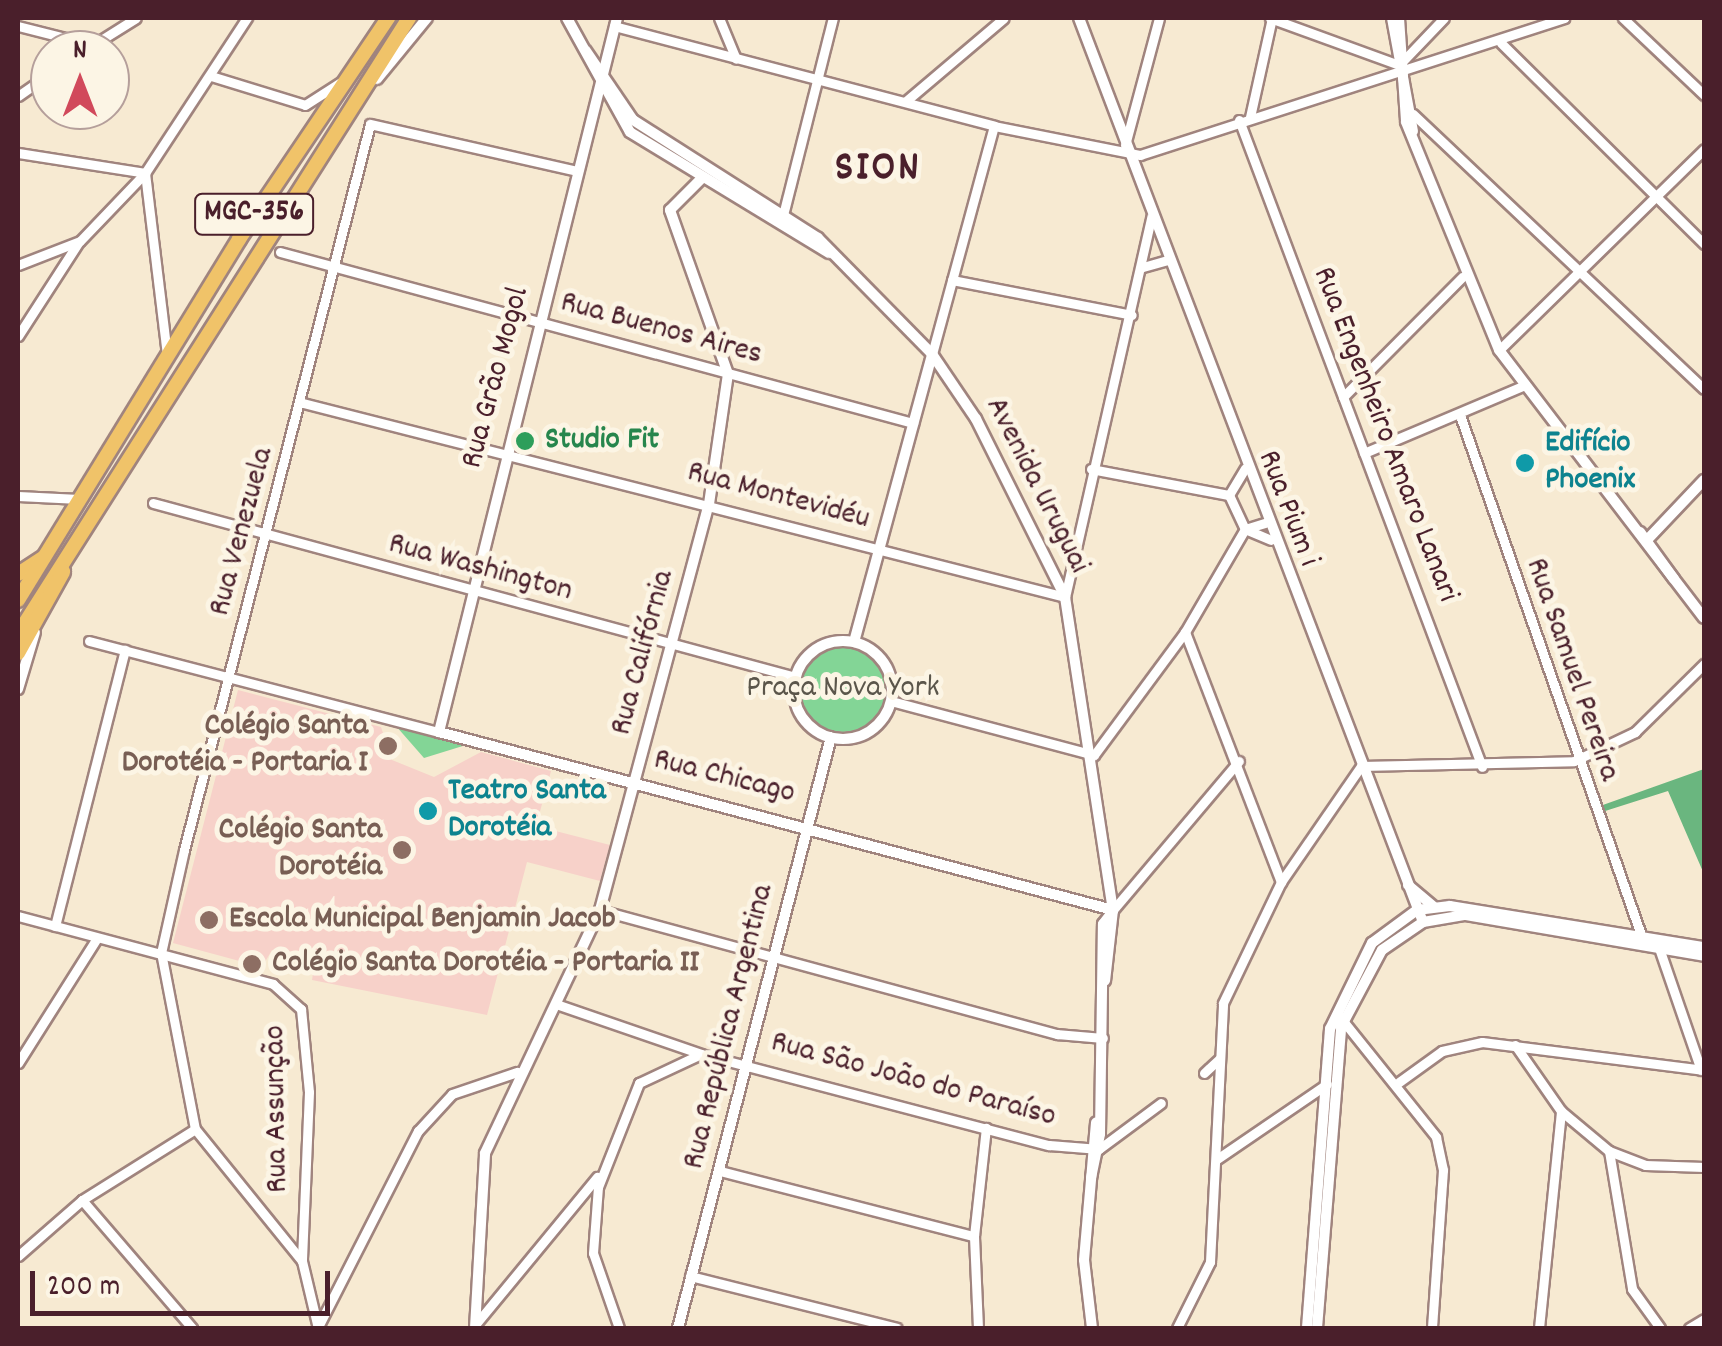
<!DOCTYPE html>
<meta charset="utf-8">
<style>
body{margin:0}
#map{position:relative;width:1722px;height:1346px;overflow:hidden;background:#f7ead2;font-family:Dekko,sans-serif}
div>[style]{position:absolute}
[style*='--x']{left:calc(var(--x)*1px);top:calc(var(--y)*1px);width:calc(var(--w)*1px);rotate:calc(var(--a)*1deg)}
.built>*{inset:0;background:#f7d1c9}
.green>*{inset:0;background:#83d596}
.round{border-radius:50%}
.forest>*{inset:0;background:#6ab67f}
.roads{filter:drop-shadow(2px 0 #a0847e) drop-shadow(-2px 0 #a0847e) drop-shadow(0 2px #a0847e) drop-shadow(0 -2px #a0847e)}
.minor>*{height:9px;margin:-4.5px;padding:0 4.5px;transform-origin:4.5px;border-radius:4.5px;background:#fff}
.tertiary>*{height:10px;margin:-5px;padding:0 5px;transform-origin:5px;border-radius:5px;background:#fff}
.tertiary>.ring{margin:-5px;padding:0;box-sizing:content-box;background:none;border:10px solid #fff;border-radius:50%}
.primary>*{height:14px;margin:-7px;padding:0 7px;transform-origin:7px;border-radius:7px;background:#f0c369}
.dots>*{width:28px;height:28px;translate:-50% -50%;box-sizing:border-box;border:5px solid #fcf5e5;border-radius:50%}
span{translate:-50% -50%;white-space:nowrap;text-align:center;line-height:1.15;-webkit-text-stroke:10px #fcf5e5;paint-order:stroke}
.shield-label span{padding:2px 8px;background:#fcf5e5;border:2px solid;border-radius:8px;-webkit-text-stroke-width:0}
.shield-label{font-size:30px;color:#4a1f2b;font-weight:700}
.street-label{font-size:32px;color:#4a1f2b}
.leisure-label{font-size:32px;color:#27864d;font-weight:700}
.left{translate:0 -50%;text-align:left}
.culture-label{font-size:32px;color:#0d838f;font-weight:700}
.park-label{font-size:32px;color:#5b564b}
.education-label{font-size:32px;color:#785e54;font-weight:700}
.right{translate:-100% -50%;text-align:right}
.district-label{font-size:42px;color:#4a1f2b;font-weight:700;letter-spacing:2.5px}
.frame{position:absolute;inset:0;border:20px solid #4a1f2b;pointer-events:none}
.north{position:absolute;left:30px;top:30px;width:100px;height:100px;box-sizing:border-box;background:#fcf5e5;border:2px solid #b59f9b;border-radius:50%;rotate:0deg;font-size:28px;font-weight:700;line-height:40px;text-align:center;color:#4a1f2b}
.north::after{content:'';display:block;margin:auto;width:35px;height:45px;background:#d1495b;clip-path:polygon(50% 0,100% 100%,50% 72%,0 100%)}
.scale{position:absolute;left:30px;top:1271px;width:300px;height:45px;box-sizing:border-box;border:5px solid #4a1f2b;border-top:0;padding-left:12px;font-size:30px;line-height:35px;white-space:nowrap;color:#4a1f2b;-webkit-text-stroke:8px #fcf5e5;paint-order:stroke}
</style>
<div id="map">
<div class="built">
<i style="clip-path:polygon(238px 690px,381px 727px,392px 760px,434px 777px,481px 752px,551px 771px,536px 826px,610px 845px,600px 881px,527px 862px,487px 1015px,312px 980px,315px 961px,272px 950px,262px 967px,173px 943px)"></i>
</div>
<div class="green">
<i class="round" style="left:800px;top:646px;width:86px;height:86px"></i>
<i style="clip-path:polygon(396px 726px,466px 745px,424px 758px)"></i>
</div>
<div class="forest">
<i style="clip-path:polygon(1704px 769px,1704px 874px,1668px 791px,1602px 812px,1600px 806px)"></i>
</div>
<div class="roads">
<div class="minor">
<i style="--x:719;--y:18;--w:44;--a:67.5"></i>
<i style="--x:1270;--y:18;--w:137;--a:20"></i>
<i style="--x:1623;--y:18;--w:112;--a:43.5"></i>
<i style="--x:18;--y:26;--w:77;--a:14.2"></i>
<i style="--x:614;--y:26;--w:393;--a:14.7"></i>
<i style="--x:994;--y:126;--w:149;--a:11.2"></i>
<i style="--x:1140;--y:155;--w:446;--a:-17.9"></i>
<i style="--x:1501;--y:43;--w:286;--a:44.7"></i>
<i style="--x:85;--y:50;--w:60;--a:-32.1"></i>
<i style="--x:1401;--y:63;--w:62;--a:-46.3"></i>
<i style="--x:211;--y:76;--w:98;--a:17.1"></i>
<i style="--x:305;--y:105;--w:50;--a:-32.7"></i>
<i style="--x:18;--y:96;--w:39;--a:-35"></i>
<i style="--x:906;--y:101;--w:128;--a:-40.3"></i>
<i style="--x:1413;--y:114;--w:400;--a:43.4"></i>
<i style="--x:1250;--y:117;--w:101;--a:-77.5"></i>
<i style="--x:1239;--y:120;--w:691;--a:69.41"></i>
<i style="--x:1125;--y:145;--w:131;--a:-75"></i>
<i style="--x:18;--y:153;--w:129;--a:8.9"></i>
<i style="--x:145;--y:173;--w:182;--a:83.1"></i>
<i style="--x:783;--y:215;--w:203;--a:-75.8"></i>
<i style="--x:280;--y:252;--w:656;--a:15.12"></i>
<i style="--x:18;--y:265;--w:66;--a:-21.2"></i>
<i style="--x:80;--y:241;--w:94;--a:-46.3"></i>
<i style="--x:145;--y:173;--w:186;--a:-56.7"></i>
<i style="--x:1143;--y:267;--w:26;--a:-16"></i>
<i style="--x:952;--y:280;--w:183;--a:11"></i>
<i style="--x:18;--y:336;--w:111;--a:-57.2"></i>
<i style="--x:1499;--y:350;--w:287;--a:-44.4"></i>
<i style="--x:932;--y:354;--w:236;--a:-74.8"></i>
<i style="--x:1343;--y:397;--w:169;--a:-45.2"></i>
<i style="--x:303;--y:403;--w:786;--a:14.28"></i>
<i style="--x:1065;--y:597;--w:390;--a:-77.2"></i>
<i style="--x:1461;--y:418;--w:547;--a:70.8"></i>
<i style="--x:1364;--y:453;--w:175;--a:-22.9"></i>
<i style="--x:1091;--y:469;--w:140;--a:10.7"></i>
<i style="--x:1229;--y:495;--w:38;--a:65"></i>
<i style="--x:1229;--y:495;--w:31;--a:-59"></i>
<i style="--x:18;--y:496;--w:61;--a:2.8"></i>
<i style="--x:153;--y:503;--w:665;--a:15.16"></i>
<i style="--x:1245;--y:529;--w:28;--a:23"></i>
<i style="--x:1185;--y:632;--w:268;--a:69"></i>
<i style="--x:89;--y:641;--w:362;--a:14.6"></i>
<i style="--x:891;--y:701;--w:210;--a:14.9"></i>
<i style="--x:1094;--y:755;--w:153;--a:-53.5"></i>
<i style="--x:1185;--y:632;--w:119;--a:-59.8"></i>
<i style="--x:1245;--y:529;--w:21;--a:-17"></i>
<i style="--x:600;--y:910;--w:474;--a:15.2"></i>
<i style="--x:1057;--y:1034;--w:46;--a:5"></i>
<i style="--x:1113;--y:910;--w:195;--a:-49.8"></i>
<i style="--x:18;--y:916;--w:264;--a:14.9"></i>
<i style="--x:273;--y:984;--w:38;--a:42"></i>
<i style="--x:301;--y:1009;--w:83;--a:84.5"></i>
<i style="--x:309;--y:1092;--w:169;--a:92.4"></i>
<i style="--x:302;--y:1261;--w:69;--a:76.6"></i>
<i style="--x:55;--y:926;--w:285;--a:-75.8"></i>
<i style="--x:1659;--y:948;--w:129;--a:71"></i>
<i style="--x:556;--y:1004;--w:153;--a:19"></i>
<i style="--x:701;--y:1054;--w:360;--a:14.7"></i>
<i style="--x:1049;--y:1145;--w:50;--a:4.6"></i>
<i style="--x:1099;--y:1149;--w:77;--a:-36.6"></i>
<i style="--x:1340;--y:1017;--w:154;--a:51.3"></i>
<i style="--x:1436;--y:1137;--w:34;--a:78"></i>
<i style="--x:1443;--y:1170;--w:158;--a:94"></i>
<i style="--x:1515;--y:1045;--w:80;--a:55.1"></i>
<i style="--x:1561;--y:1111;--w:62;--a:39.8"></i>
<i style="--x:1609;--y:1151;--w:39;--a:21"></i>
<i style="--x:1645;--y:1165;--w:59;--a:1.9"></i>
<i style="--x:18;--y:1063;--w:148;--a:-57.7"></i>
<i style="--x:1204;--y:1073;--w:21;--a:-43"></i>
<i style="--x:1399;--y:1082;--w:53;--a:-35.8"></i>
<i style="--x:1442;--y:1051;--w:41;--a:-12.7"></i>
<i style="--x:1482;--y:1042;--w:224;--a:7.2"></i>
<i style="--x:1609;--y:1151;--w:140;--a:80.5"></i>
<i style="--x:1632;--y:1289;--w:48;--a:54.3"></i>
<i style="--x:1217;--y:1159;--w:133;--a:-34.3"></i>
<i style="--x:720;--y:1171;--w:262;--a:14.4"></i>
<i style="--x:82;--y:1200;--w:169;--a:49.3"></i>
<i style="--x:18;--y:1256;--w:85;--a:-41.2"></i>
<i style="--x:82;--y:1200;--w:133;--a:-32.1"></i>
<i style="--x:302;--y:1261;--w:170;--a:-129"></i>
<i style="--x:195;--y:1129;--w:179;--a:-100.9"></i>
<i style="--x:161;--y:953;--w:106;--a:-77.4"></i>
<i style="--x:184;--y:850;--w:749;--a:-75.63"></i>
<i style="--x:370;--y:124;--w:212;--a:12.8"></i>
<i style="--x:690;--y:1276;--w:213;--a:14.1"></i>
<i style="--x:319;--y:1325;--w:218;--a:-63"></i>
<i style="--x:418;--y:1131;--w:50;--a:-47.4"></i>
<i style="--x:452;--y:1094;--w:69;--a:-18.7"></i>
<i style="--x:475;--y:1325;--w:192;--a:-50.5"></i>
<i style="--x:619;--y:1328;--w:79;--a:-109.1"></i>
<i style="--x:593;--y:1253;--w:66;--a:-85.7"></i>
<i style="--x:598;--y:1187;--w:112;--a:-68.5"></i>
<i style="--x:639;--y:1083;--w:68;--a:-25.1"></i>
<i style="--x:978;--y:1328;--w:92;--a:-92.5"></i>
<i style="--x:974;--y:1236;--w:109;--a:-83.7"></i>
<i style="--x:1177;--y:1328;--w:74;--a:-63.4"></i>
<i style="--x:1210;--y:1262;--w:259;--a:-87.1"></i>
<i style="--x:1223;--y:1003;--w:134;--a:-64.4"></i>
<i style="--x:1281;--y:882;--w:141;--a:-55.4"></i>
<i style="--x:1361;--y:766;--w:213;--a:-1.3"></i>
<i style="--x:1574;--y:761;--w:68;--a:-25.4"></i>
<i style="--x:1635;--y:732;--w:97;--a:-44.6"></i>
<i style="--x:1539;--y:1328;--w:218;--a:-84.2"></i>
<i style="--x:1689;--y:1328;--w:17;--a:-31"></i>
</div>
<div class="tertiary">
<i style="--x:567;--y:18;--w:130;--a:61.1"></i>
<i style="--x:630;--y:132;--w:233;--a:31.3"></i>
<i style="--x:617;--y:18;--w:736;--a:104"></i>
<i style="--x:439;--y:732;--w:697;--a:14.79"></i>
<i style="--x:1079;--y:18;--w:967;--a:69.17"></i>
<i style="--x:1392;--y:18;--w:115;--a:79.5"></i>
<i style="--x:1399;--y:18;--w:104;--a:86.1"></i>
<i style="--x:1406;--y:122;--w:246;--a:67.8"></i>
<i style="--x:1499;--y:350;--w:337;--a:52.6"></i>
<i style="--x:586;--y:51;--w:83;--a:55.7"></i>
<i style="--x:633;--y:120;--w:219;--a:32.5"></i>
<i style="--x:818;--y:238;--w:163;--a:45.5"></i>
<i style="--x:932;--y:354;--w:78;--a:55.9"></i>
<i style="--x:976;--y:419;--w:199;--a:63.4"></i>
<i style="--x:1065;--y:597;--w:317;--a:81.3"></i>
<i style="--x:1113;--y:910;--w:71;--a:96.4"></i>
<i style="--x:377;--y:79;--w:79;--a:-50.7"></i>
<i style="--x:1640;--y:532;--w:58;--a:54.1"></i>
<i style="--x:1647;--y:540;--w:83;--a:-46.5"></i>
<i class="ring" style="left:794px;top:641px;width:88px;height:88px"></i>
<i style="--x:854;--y:642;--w:298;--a:-74.8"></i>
<i style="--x:18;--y:689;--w:59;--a:-73.4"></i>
<i style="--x:1408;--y:885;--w:33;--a:40"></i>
<i style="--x:1091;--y:1178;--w:45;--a:-78.4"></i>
<i style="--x:1100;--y:1134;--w:210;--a:-89.2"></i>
<i style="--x:1103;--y:924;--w:16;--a:-52"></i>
<i style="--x:475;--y:1328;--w:175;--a:-86.7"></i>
<i style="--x:485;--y:1153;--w:269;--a:-64.7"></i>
<i style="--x:600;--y:910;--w:420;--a:-75"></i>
<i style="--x:709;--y:504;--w:131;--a:-81.7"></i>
<i style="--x:728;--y:374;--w:174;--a:-109.5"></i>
<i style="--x:670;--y:210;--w:44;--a:-45"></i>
<i style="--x:678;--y:1328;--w:610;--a:-75.49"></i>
<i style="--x:1092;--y:1328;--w:68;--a:-96.7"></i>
<i style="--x:1084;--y:1260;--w:138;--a:-85"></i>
<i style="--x:1307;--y:1328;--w:300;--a:-85.6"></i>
<i style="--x:1330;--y:1029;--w:96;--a:-64"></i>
<i style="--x:1372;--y:943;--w:56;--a:-36.3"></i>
<i style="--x:1417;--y:910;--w:33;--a:-7"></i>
<i style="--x:1450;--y:906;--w:257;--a:9.2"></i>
<i style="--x:1317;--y:1328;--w:302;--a:-85.4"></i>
<i style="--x:1341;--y:1027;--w:87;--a:-62"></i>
<i style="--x:1382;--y:950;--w:50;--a:-34.3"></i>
<i style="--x:1423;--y:922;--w:43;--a:-9.5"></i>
<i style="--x:1465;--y:915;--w:242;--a:9.7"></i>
</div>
<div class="primary">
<i style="--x:18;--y:574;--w:31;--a:-33"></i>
<i style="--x:18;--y:600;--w:423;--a:-58.5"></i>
<i style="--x:239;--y:239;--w:267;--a:-56"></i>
<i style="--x:18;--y:634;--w:730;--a:-57.6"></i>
<i style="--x:18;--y:653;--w:93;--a:-60.9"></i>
</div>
</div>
<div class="dots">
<i style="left:525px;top:441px;background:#2e9e5b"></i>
<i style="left:1525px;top:463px;background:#0f9aa8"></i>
<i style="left:388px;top:746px;background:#8d6e63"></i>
<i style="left:428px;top:811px;background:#0f9aa8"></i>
<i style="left:402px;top:850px;background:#8d6e63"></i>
<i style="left:209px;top:920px;background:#8d6e63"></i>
<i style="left:252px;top:964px;background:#8d6e63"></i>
</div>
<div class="shield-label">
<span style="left:254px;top:214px">MGC-356</span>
</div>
<div class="street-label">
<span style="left:661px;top:330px;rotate:15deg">Rua Buenos Aires</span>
<span style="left:497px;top:378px;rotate:-75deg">Rua Grão Mogol</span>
<span style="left:1384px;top:435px;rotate:69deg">Rua Engenheiro Amaro Lanari</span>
<span style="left:1036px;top:486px;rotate:63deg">Avenida Uruguai</span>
<span style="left:778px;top:497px;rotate:15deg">Rua Montevidéu</span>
<span style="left:1287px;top:509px;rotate:69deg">Rua Pium i</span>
<span style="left:243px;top:532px;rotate:-75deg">Rua Venezuela</span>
<span style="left:480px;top:569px;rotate:15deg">Rua Washington</span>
<span style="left:644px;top:653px;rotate:-75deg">Rua Califórnia</span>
<span style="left:1571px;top:670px;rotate:71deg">Rua Samuel Pereira</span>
<span style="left:724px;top:778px;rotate:14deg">Rua Chicago</span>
<span style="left:730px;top:1027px;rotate:-76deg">Rua República Argentina</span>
<span style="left:913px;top:1081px;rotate:15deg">Rua São João do Paraíso</span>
<span style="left:278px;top:1109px;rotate:-91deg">Rua Assunção</span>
</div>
<div class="leisure-label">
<span class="left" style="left:545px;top:441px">Studio Fit</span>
</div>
<div class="culture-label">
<span class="left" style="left:1545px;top:463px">Edifício<br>Phoenix</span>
<span class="left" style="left:448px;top:811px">Teatro Santa<br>Dorotéia</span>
</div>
<div class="park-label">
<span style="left:843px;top:689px">Praça Nova York</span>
</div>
<div class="education-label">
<span class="right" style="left:368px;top:746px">Colégio Santa<br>Dorotéia - Portaria I</span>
<span class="right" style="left:382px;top:850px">Colégio Santa<br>Dorotéia</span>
<span class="left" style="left:229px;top:920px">Escola Municipal Benjamin Jacob</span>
<span class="left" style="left:272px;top:964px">Colégio Santa Dorotéia - Portaria II</span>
</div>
<div class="district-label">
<span style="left:878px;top:170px">SION</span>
</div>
<div class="frame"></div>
<div class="north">N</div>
<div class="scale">200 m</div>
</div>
